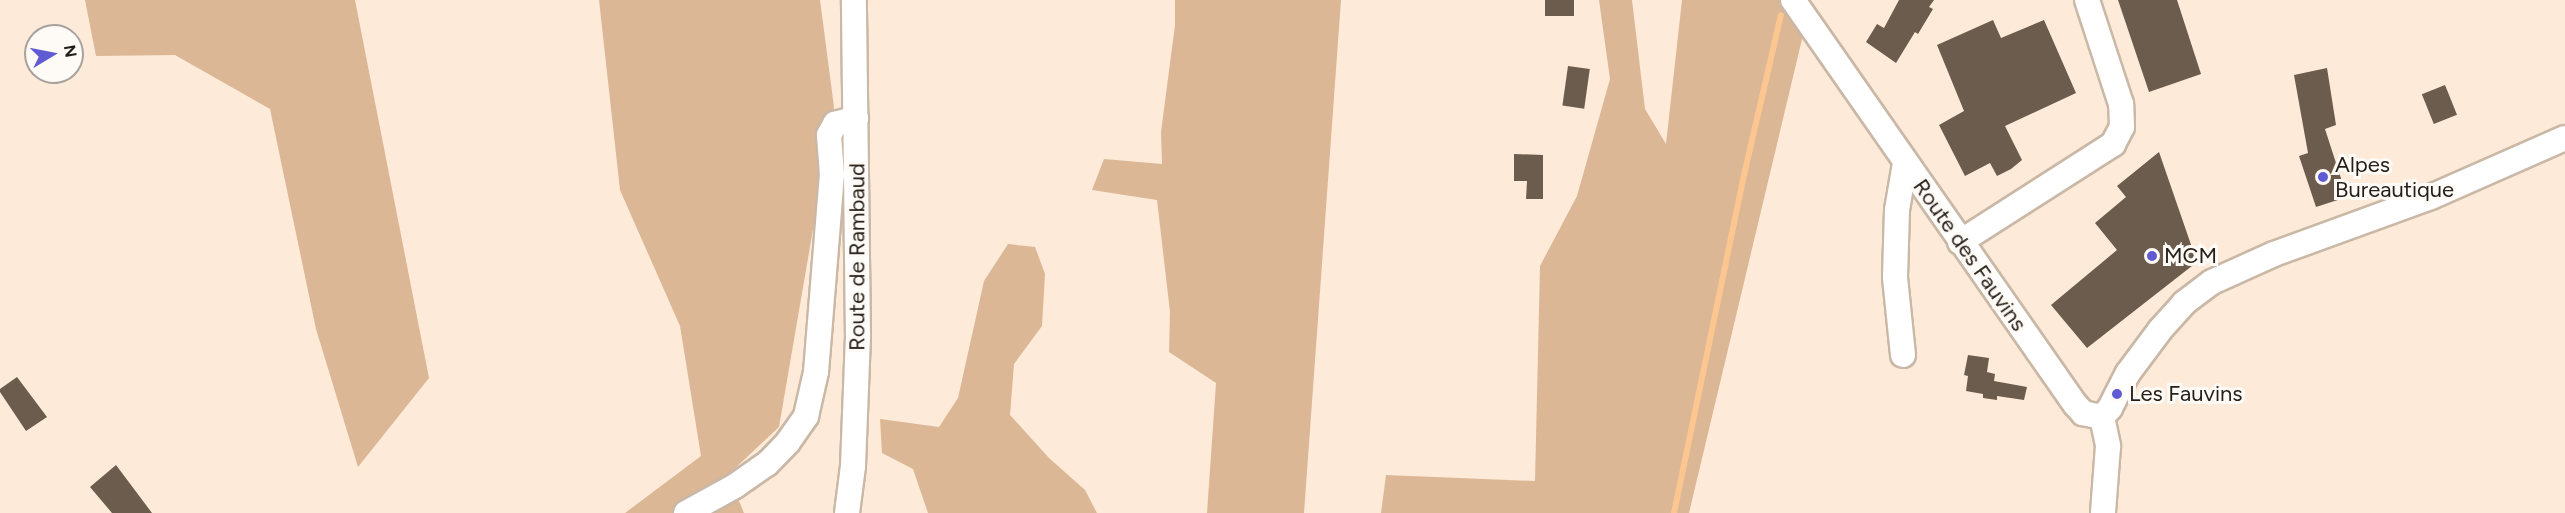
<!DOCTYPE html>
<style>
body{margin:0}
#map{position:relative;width:2565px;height:513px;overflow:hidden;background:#fdead8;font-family:Figtree,sans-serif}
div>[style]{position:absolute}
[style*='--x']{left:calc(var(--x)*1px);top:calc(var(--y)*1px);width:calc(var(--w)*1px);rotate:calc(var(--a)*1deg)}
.green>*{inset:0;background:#dbb795}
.stream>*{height:6px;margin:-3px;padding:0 3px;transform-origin:3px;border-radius:3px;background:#fcc690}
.building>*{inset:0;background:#6c5c4d;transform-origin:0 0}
.roads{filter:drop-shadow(2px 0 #cab8a7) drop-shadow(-2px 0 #cab8a7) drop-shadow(0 2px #cab8a7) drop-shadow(0 -2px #cab8a7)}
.minor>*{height:24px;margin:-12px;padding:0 12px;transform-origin:12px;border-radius:12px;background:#fff}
.dots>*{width:16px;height:16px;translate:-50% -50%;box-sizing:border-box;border:3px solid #fefaf6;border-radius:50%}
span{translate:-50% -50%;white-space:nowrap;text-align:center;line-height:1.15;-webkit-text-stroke:6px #fefaf6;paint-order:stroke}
.poi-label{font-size:22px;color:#251e18}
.left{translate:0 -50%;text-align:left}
.street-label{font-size:22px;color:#251e18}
.north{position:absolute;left:24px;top:24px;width:60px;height:60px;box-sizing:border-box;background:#fefaf6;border:2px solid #a7a29d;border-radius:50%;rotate:80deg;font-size:16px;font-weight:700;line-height:24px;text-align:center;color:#251e18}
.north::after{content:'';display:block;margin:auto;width:21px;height:27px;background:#605ad3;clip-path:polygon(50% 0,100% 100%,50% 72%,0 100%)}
</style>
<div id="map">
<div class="green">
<i style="clip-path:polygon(85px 0,355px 0,429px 378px,358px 467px,316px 329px,270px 109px,175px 55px,96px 56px)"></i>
<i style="clip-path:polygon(599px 0,820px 0,834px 107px,779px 427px,728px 475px,744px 513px,625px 513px,701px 456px,680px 326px,620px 190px)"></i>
<i style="clip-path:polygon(1175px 0,1341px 0,1304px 513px,1207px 513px,1216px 383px,1169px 352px,1170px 312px,1157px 200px,1092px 190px,1104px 159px,1162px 164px,1161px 132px,1175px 25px)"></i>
<i style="clip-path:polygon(1599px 0,1632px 0,1645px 109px,1666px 144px,1682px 0,1779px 0,1803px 35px,1689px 513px,1381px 513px,1386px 475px,1535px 481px,1540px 266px,1577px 196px,1610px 79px)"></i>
<i style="clip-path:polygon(1008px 244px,1035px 247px,1045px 274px,1042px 326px,1014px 364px,1010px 415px,1049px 458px,1085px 490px,1097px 513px,928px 513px,913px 469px,882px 453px,880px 419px,939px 427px,958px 398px,984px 281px)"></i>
</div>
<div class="stream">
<i style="--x:1674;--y:513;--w:345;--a:-78.3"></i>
<i style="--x:1744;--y:175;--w:164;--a:-77"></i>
</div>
<div class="building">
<i style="left:1545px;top:0;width:29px;height:16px"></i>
<i style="clip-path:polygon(1899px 0,1934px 0,1929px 7px,1933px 9px,1918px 34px,1915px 32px,1896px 63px,1866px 42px,1877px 24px,1884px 28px)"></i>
<i style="clip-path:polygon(2118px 0,2177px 0,2201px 74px,2149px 92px)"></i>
<i style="clip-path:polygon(1993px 20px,2001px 38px,2044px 20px,2076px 93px,2005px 126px,2022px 160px,2011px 169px,1997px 176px,1990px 163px,1965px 176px,1939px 125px,1964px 111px,1937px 45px)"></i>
<i style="left:1568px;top:66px;width:22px;height:40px;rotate:8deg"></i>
<i style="clip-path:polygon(2327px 68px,2336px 125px,2325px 129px,2347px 197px,2316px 207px,2299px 156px,2308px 153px,2294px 75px)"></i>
<i style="left:2445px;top:85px;width:32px;height:25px;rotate:68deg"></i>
<i style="clip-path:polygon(2159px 152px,2197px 262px,2087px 348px,2051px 305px,2117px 250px,2095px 223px,2126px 197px,2117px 186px)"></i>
<i style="clip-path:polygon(1514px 154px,1543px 155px,1543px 199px,1526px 199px,1527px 181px,1514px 181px)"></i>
<i style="clip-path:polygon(1968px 355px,1989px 358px,1987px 372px,1995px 374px,1994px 381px,2027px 387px,2024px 400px,1997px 396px,1997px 400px,1983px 398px,1983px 394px,1966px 391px,1968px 376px,1964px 375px)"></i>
<i style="clip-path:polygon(17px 377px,47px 417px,26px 431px,0 392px,0 389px)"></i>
<i style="clip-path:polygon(116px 465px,152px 513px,112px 513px,90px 487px)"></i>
</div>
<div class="roads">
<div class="minor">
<i style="--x:1793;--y:0;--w:494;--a:55.1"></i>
<i style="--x:2076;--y:405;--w:11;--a:49"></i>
<i style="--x:2083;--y:413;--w:19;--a:12"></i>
<i style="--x:1960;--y:242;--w:182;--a:-32.6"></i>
<i style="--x:2113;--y:144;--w:19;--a:-62"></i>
<i style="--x:2122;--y:127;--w:23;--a:-92"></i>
<i style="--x:2121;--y:104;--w:109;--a:-108.1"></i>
<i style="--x:1903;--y:355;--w:78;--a:-95.9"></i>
<i style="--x:1895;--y:277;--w:67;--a:-88.3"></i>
<i style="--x:1897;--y:210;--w:48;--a:-80.3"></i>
<i style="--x:2102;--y:417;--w:12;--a:-48"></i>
<i style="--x:2110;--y:408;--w:39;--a:-63"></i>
<i style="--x:2128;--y:373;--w:54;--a:-53.3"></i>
<i style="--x:2160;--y:330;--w:36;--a:-48"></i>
<i style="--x:2184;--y:303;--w:35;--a:-37"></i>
<i style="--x:2212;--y:282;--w:68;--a:-24.3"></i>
<i style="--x:2274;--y:254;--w:167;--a:-20"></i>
<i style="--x:2431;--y:197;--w:146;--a:-23.8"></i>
<i style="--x:2102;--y:417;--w:30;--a:78"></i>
<i style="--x:2108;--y:446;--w:67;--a:94.3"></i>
<i style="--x:686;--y:513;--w:56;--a:-28.9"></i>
<i style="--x:735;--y:486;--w:39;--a:-35"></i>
<i style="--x:767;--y:464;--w:30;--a:-46"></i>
<i style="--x:788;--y:442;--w:32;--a:-55"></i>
<i style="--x:806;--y:416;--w:45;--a:-77.2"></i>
<i style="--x:816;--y:372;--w:198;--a:-85.4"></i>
<i style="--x:832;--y:175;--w:40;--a:-94.3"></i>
<i style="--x:829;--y:135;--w:13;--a:-61"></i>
<i style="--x:835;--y:124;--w:22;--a:-16"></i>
<i style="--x:847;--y:513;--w:47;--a:-82.7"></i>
<i style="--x:853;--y:466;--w:128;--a:-87.8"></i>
<i style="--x:858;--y:338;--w:338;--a:-90.7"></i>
</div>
</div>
<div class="dots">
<i style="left:2323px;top:177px;background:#605ad3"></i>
<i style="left:2152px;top:256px;background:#605ad3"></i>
<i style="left:2117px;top:394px;background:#605ad3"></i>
</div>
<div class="poi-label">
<span class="left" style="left:2335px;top:177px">Alpes<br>Bureautique</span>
<span class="left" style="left:2164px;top:256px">MCM</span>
<span class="left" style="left:2129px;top:394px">Les Fauvins</span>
</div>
<div class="street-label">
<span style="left:1970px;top:255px;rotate:55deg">Route des Fauvins</span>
<span style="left:857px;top:257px;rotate:-90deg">Route de Rambaud</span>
</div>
<div class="north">N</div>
</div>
